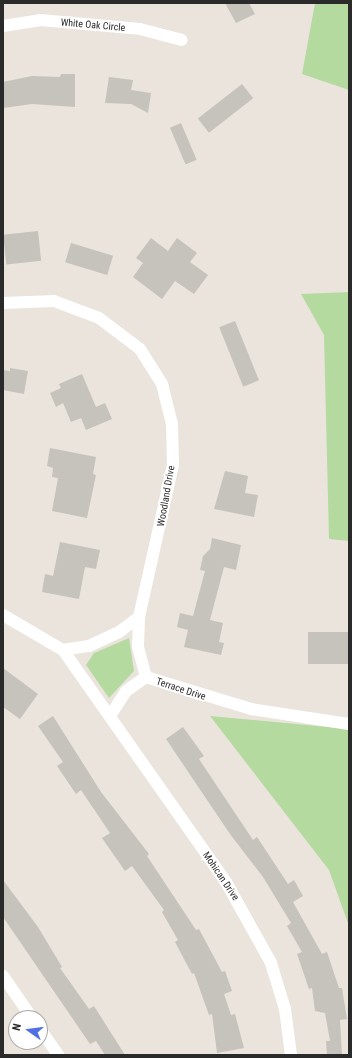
<!DOCTYPE html>
<style>
body{margin:0}
#map{position:relative;width:352px;height:1058px;overflow:hidden;background:#eae4dd;font-family:"Roboto Condensed",sans-serif}
div>[style]{position:absolute}
[style*='--x']{left:calc(var(--x)*1px);top:calc(var(--y)*1px);width:calc(var(--w)*1px);rotate:calc(var(--a)*1deg)}
.green>*{inset:0;background:#b5daa0}
.building>*{inset:0;background:#c6c2bc;transform-origin:0 0}
.minor>*{height:12px;margin:-6px;padding:0 6px;transform-origin:6px;border-radius:6px;background:#fff}
span{translate:-50% -50%;white-space:nowrap;text-align:center;line-height:1.15;-webkit-text-stroke:4px #fff;paint-order:stroke}
.street-label{font-size:10px;color:#2a2a2a}
.frame{position:absolute;inset:0;border:4px solid #2a2a2a;pointer-events:none}
.north{position:absolute;left:8px;top:1010px;width:40px;height:40px;box-sizing:border-box;background:#fff;border:1px solid #aaa;border-radius:50%;rotate:284deg;font-size:11px;font-weight:700;line-height:16px;text-align:center;color:#2a2a2a}
.north::after{content:'';display:block;margin:auto;width:14px;height:18px;background:#5170e3;clip-path:polygon(50% 0,100% 100%,50% 72%,0 100%)}
</style>
<div id="map">
<div class="green">
<i style="clip-path:polygon(315px 3px,349px 3px,349px 90px,302px 74px)"></i>
<i style="clip-path:polygon(349px 292px,349px 541px,329px 539px,324px 335px,301px 294px)"></i>
<i style="clip-path:polygon(129px 638px,134px 671px,109px 698px,86px 665px,94px 653px)"></i>
<i style="clip-path:polygon(210px 716px,349px 729px,349px 926px,329px 870px)"></i>
</div>
<div class="building">
<i style="clip-path:polygon(225px 3px,249px 3px,255px 14px,236px 23px)"></i>
<i style="clip-path:polygon(61px 74px,75px 74px,75px 107px,32px 104px,3px 108px,3px 82px,32px 76px,60px 77px)"></i>
<i style="clip-path:polygon(109px 77px,133px 80px,131px 90px,151px 93px,148px 113px,131px 104px,105px 103px)"></i>
<i style="left:242px;top:84px;width:18px;height:56px;rotate:52deg"></i>
<i style="left:181px;top:123px;width:40px;height:12px;rotate:67deg"></i>
<i style="left:38px;top:231px;width:30px;height:35px;rotate:84deg"></i>
<i style="clip-path:polygon(151px 238px,168px 251px,177px 238px,197px 253px,190px 262px,208px 275px,194px 294px,175px 281px,162px 299px,133px 277px,143px 263px,136px 258px)"></i>
<i style="left:71px;top:243px;width:44px;height:20px;rotate:17deg"></i>
<i style="left:235px;top:321px;width:64px;height:17px;rotate:68deg"></i>
<i style="clip-path:polygon(10px 368px,28px 371px,24px 394px,3px 390px,3px 370px,10px 371px)"></i>
<i style="clip-path:polygon(82px 374px,96px 407px,105px 403px,112px 419px,86px 430px,81px 418px,71px 422px,63px 403px,56px 407px,50px 393px,61px 388px,59px 384px)"></i>
<i style="clip-path:polygon(50px 448px,96px 457px,93px 474px,96px 475px,87px 518px,52px 511px,58px 478px,52px 477px,53px 468px,47px 466px)"></i>
<i style="clip-path:polygon(225px 471px,248px 476px,245px 493px,258px 495px,254px 517px,214px 509px)"></i>
<i style="clip-path:polygon(212px 538px,241px 545px,236px 570px,224px 567px,210px 620px,223px 623px,219px 642px,224px 643px,221px 655px,184px 647px,188px 630px,177px 627px,180px 613px,193px 616px,205px 571px,200px 570px,203px 556px,210px 549px)"></i>
<i style="clip-path:polygon(60px 542px,100px 550px,96px 569px,85px 567px,79px 599px,42px 592px,45px 574px,53px 576px)"></i>
<i style="left:349px;top:632px;width:32px;height:41px;rotate:90deg"></i>
<i style="clip-path:polygon(3px 668px,38px 694px,20px 719px,3px 707px)"></i>
<i style="clip-path:polygon(53px 716px,101px 792px,149px 854px,147px 856px,196px 930px,199px 929px,222px 972px,225px 971px,232px 991px,224px 994px,231px 1015px,235px 1014px,244px 1048px,217px 1053px,212px 1014px,209px 1015px,194px 973px,192px 974px,175px 942px,178px 940px,162px 912px,164px 910px,132px 866px,125px 871px,102px 838px,110px 833px,81px 790px,76px 794px,57px 766px,63px 762px,38px 726px)"></i>
<i style="clip-path:polygon(183px 727px,204px 756px,199px 759px,253px 840px,257px 837px,288px 884px,294px 880px,303px 896px,293px 902px,322px 954px,327px 952px,339px 988px,342px 988px,347px 1019px,340px 1020px,342px 1055px,327px 1055px,326px 1041px,330px 1041px,325px 1013px,315px 1011px,312px 988px,309px 989px,297px 954px,302px 952px,287px 926px,291px 923px,263px 877px,230px 834px,166px 739px)"></i>
<i style="clip-path:polygon(3px 880px,38px 927px,62px 967px,60px 968px,89px 1009px,94px 1006px,125px 1055px,105px 1055px,96px 1041px,90px 1044px,3px 917px)"></i>
</div>
<div class="minor">
<i style="--x:3;--y:26;--w:37;--a:-9"></i>
<i style="--x:40;--y:20;--w:100;--a:5.1"></i>
<i style="--x:140;--y:29;--w:43;--a:14.7"></i>
<i style="--x:3;--y:303;--w:51;--a:-2.2"></i>
<i style="--x:54;--y:301;--w:48;--a:20.7"></i>
<i style="--x:99;--y:318;--w:51;--a:37.1"></i>
<i style="--x:140;--y:349;--w:41;--a:57.8"></i>
<i style="--x:162;--y:384;--w:41;--a:76"></i>
<i style="--x:172;--y:424;--w:41;--a:88.6"></i>
<i style="--x:173;--y:465;--w:156;--a:102.6"></i>
<i style="--x:139;--y:617;--w:30;--a:92"></i>
<i style="--x:138;--y:647;--w:31;--a:75"></i>
<i style="--x:3;--y:615;--w:69;--a:30.3"></i>
<i style="--x:63;--y:650;--w:284;--a:54.9"></i>
<i style="--x:226;--y:882;--w:93;--a:60.9"></i>
<i style="--x:271;--y:963;--w:48;--a:73.1"></i>
<i style="--x:285;--y:1009;--w:46;--a:82.6"></i>
<i style="--x:63;--y:650;--w:26;--a:-9"></i>
<i style="--x:89;--y:646;--w:33;--a:-25"></i>
<i style="--x:119;--y:632;--w:25;--a:-37"></i>
<i style="--x:146;--y:677;--w:110;--a:16.9"></i>
<i style="--x:251;--y:709;--w:99;--a:8.7"></i>
<i style="--x:110;--y:716;--w:30;--a:-57"></i>
<i style="--x:126;--y:691;--w:24;--a:-35"></i>
<i style="--x:3;--y:976;--w:51;--a:55.4"></i>
<i style="--x:40;--y:1029;--w:32;--a:55"></i>
</div>
<div class="street-label">
<span style="left:93px;top:25px;rotate:5deg">White Oak Circle</span>
<span style="left:166px;top:496px;rotate:-80deg">Woodland Drive</span>
<span style="left:181px;top:689px;rotate:18deg">Terrace Drive</span>
<span style="left:221px;top:876px;rotate:56deg">Mohican Drive</span>
</div>
<div class="frame"></div>
<div class="north">N</div>
</div>
